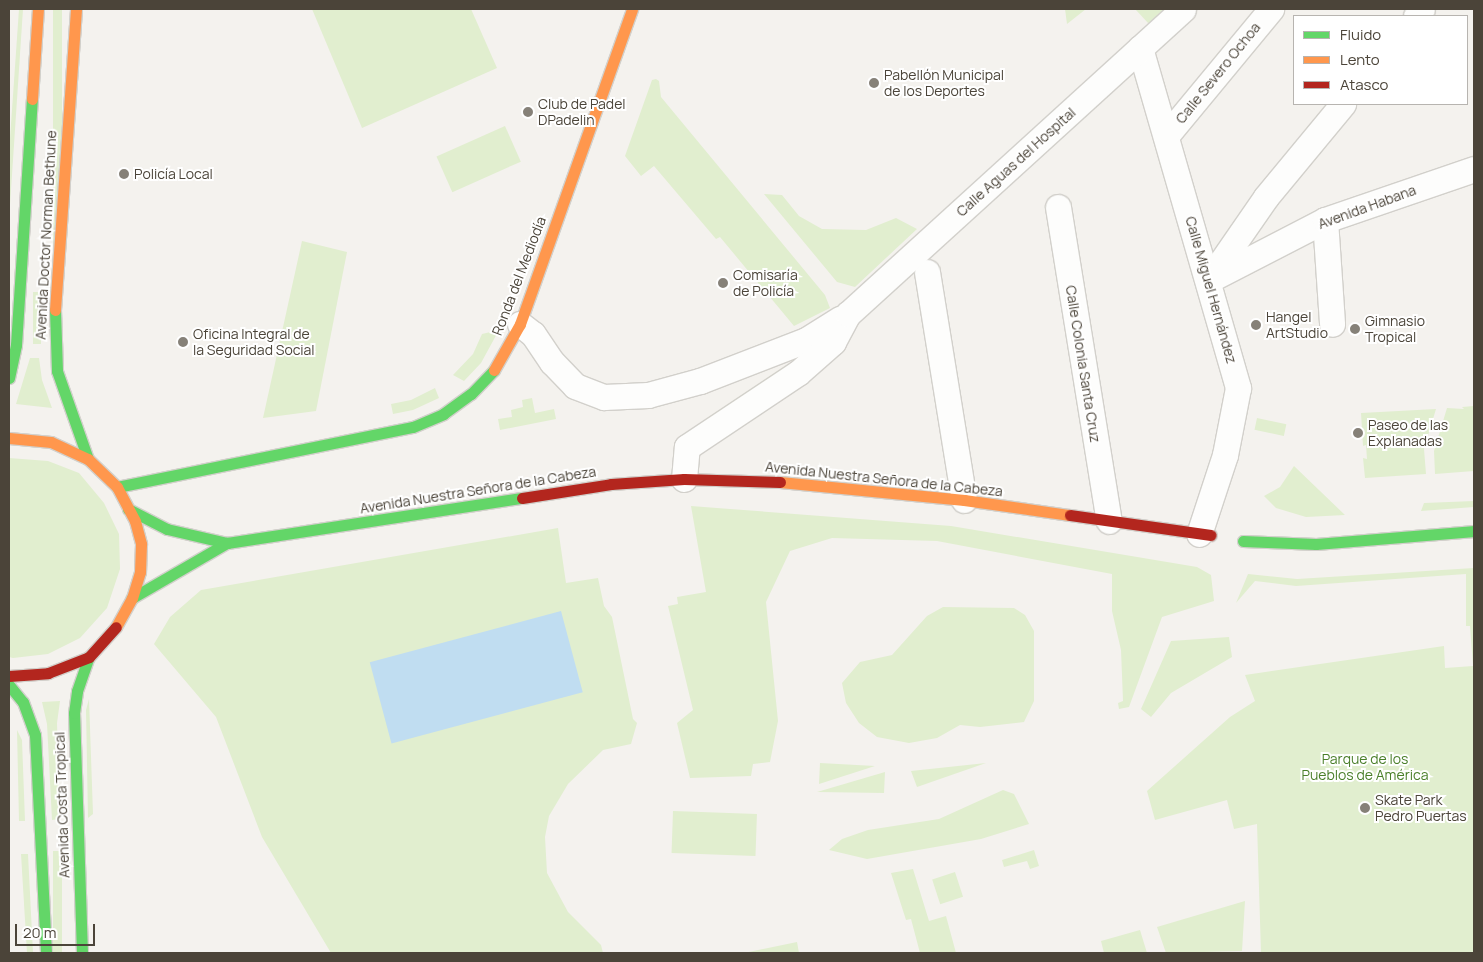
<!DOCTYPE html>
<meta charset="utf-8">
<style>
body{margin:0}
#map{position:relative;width:1483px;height:962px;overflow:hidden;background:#f4f2ee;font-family:Manrope,sans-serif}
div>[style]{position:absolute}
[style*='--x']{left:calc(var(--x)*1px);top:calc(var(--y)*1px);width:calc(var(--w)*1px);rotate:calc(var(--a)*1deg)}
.green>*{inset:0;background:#e1eecf;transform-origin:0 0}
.water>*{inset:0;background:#c0ddf1;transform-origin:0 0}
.roads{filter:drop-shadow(1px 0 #d2d0cb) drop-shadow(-1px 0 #d2d0cb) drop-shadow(0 1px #d2d0cb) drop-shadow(0 -1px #d2d0cb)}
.street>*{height:25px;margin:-12.5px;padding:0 12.5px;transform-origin:12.5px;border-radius:12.5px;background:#fdfdfc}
.fast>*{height:11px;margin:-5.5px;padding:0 5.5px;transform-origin:5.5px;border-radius:5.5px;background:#63d668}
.slow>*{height:11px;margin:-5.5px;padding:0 5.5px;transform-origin:5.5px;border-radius:5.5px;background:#ff974d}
.jam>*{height:11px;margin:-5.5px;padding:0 5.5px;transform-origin:5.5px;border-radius:5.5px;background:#b3261e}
.dots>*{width:14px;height:14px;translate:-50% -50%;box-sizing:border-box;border:2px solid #fff;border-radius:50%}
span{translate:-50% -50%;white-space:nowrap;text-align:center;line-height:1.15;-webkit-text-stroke:4px #fff;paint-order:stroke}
.street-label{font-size:14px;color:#4b4439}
.poi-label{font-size:14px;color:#4b4439}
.left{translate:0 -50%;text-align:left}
.park-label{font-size:14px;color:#4a7f2a}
.frame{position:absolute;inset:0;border:10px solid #4b4439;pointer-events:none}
.legend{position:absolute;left:1293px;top:15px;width:175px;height:90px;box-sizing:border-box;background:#fff;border:1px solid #b7b4b0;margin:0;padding:6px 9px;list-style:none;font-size:15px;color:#4b4439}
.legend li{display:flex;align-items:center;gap:10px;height:25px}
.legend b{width:25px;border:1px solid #b7b4b0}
.scale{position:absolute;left:15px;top:924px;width:80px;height:22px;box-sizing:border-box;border:2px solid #4b4439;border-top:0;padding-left:6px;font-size:15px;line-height:18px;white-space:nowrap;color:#4b4439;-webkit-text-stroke:4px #fff;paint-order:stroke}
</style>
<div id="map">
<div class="green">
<i style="clip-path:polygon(19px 9px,23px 9px,9px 220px,9px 153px)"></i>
<i style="left:53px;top:9px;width:9px;height:255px"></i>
<i style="clip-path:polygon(312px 9px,471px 9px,497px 68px,362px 128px)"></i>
<i style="clip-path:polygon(1065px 9px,1086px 9px,1067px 24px)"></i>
<i style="clip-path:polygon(1135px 9px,1165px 9px,1149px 24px)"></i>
<i style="clip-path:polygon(656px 79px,659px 81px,661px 97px,825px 295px,830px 308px,794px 326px,720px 237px,716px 239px,654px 166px,641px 176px,625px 156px,652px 80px)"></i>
<i style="left:505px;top:126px;width:39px;height:75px;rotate:66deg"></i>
<i style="clip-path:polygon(764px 194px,782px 195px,799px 216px,822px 229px,866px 230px,896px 218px,917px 229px,855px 287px,837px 282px)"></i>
<i style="clip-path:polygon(302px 241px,347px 252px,316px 411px,263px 418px)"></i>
<i style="left:33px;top:292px;width:8px;height:52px"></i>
<i style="clip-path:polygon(499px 330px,481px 363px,464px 381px,453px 375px,473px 354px,482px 334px)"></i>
<i style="clip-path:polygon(30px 358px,39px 358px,42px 380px,52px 408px,16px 404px)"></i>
<i style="clip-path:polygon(435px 388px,439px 398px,413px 410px,393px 414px,391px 404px,411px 400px)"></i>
<i style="clip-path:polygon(532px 398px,535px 413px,554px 409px,556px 419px,500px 430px,498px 419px,512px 417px,511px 410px,523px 407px,522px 400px)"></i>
<i style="clip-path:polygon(1474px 406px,1474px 471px,1435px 474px,1434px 451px,1447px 408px,1464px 409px,1462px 407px)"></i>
<i style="clip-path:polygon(1436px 409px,1424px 449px,1426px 474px,1365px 478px,1363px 458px,1367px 459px,1366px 445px,1363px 446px,1361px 413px)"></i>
<i style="left:1257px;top:418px;width:30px;height:12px;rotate:12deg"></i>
<i style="clip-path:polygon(9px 458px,48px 461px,79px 473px,104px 503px,119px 534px,120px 569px,107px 608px,80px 638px,48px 654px,13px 658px,9px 657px)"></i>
<i style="clip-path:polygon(1294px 466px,1345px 515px,1306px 517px,1276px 508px,1264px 496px,1280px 487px)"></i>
<i style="clip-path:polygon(1474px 501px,1474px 507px,1421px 511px,1424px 503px)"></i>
<i style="clip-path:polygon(691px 506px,951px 526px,1197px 567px,1211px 575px,1214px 601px,1162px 617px,1129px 707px,1119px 709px,1118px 703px,1123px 701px,1121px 650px,1112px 611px,1112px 574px,937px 541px,832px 538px,790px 551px,766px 602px,778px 721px,770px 762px,753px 764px,751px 776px,690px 778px,677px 723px,693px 710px,668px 606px,678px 604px,677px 597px,706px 592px)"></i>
<i style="clip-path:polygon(558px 528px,566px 583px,598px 578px,604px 606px,612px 617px,633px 719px,637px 723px,631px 744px,603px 750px,568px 784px,549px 816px,545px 837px,547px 873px,568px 912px,601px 945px,603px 953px,331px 953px,262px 837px,216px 717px,154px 644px,170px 617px,201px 590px)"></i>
<i style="clip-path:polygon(1474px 568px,1474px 953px,1261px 953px,1257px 824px,1234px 829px,1227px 800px,1155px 820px,1147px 791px,1230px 717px,1255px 701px,1245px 675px,1444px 646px,1445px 668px,1473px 666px,1470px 626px,1466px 626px,1466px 574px,1296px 586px,1255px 581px,1236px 603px,1248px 574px,1297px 579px)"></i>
<i style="clip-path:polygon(943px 607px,1014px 608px,1025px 615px,1034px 631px,1034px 701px,1024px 722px,980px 727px,960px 725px,937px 738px,909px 743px,877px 737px,859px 723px,846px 703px,842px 683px,860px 662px,892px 655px,927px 616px)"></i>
<i style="clip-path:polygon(1229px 637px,1232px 657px,1171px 693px,1151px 717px,1141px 709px,1171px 641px)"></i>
<i style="clip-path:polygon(89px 699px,93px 814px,88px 818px,86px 710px)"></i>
<i style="clip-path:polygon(60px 701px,57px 723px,60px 819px,52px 820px,47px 724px,42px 702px)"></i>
<i style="clip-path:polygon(17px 730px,22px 740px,25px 821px,19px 821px)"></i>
<i style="clip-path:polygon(820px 763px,875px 766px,819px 784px)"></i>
<i style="clip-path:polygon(986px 763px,917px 787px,911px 771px)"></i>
<i style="clip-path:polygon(885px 772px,884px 793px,817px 792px)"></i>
<i style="clip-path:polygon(1003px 790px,1014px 794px,1029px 824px,981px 839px,867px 859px,829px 850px,842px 839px,868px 830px,939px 819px)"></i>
<i style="left:673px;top:811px;width:84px;height:42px;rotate:2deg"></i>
<i style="clip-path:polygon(1034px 850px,1039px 866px,1030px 869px,1027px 861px,1004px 867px,1002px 860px)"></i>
<i style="left:53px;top:851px;width:9px;height:102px"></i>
<i style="clip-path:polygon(21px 854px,28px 854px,33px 953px,27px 953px)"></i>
<i style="clip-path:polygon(913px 869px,929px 921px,946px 916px,956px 953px,920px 953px,911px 919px,906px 920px,891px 873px)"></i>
<i style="left:955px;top:872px;width:26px;height:24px;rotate:72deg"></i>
<i style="clip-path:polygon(1245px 901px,1242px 951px,1166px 953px,1157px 927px)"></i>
<i style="clip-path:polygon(1140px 930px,1147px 953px,1104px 953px,1101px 941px)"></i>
<i style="clip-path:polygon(797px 942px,799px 953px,744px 953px)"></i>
</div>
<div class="water">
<i style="left:561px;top:611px;width:84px;height:198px;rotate:75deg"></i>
</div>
<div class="roads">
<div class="street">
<i style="--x:1416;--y:16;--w:9;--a:-49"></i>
<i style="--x:1140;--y:48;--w:354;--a:73.9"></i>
<i style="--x:1238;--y:388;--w:68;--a:101"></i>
<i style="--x:1225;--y:455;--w:83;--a:108.2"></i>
<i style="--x:1166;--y:136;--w:165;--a:-50.4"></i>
<i style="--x:1058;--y:207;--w:318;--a:80.8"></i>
<i style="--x:1325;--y:220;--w:104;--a:86.1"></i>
<i style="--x:927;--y:272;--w:231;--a:80.8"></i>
<i style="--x:1210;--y:278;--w:98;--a:-55.3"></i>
<i style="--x:1266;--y:197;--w:121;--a:-50.4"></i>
<i style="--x:1209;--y:280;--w:131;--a:-27.3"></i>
<i style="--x:1325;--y:220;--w:157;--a:-18.9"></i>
<i style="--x:520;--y:324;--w:16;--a:38"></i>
<i style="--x:533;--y:334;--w:34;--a:56"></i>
<i style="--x:552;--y:362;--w:33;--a:46"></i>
<i style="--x:575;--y:386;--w:31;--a:21"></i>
<i style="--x:604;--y:397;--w:44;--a:-2.6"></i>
<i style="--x:648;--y:395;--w:54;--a:-15.1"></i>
<i style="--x:700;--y:381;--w:114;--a:-21.1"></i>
<i style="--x:806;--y:340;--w:40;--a:-32"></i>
<i style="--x:684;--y:479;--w:32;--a:-85"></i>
<i style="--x:687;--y:447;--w:133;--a:-33.7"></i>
<i style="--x:798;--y:373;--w:47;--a:-41.5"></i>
<i style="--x:833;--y:342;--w:32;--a:-62"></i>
<i style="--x:848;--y:314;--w:453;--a:-42.3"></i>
</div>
<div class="fast">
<i style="--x:55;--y:310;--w:61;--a:88.1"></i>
<i style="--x:57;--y:371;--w:93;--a:70.6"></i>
<i style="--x:9;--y:378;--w:34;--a:-78"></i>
<i style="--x:16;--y:345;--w:247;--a:-86.3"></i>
<i style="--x:117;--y:487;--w:302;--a:-11.5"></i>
<i style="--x:413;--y:427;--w:33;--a:-23"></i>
<i style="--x:443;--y:414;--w:34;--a:-36"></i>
<i style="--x:471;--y:394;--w:33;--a:-46"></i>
<i style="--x:128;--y:509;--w:44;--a:27.1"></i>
<i style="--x:167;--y:529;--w:62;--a:13.1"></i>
<i style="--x:227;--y:543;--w:298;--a:-8.7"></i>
<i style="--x:1243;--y:541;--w:73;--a:2.4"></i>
<i style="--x:1316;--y:544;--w:159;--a:-4.7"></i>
<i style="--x:132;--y:598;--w:110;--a:-30.1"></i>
<i style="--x:9;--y:685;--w:22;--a:51"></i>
<i style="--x:23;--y:702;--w:35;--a:70"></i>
<i style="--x:35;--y:735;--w:218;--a:87.1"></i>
<i style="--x:82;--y:953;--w:240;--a:-91.9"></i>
<i style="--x:74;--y:713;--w:22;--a:-82"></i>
<i style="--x:77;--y:691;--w:36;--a:-71"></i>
</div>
<div class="slow">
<i style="--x:32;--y:99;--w:90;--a:-86.2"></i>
<i style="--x:55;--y:310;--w:302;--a:-86"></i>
<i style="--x:494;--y:370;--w:53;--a:-60.5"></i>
<i style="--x:520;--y:324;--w:334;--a:-70.4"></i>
<i style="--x:9;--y:438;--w:42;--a:5.4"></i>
<i style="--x:51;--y:442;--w:41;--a:24.7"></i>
<i style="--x:88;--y:459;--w:40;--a:44"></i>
<i style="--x:117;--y:487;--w:38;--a:62"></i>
<i style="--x:135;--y:521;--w:24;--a:75"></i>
<i style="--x:141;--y:544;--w:28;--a:92"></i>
<i style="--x:140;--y:572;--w:27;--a:107"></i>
<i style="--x:132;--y:598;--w:33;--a:119"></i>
<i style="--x:780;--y:482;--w:185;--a:5.6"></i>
<i style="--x:964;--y:500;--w:107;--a:8.1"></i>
</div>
<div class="jam">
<i style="--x:522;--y:498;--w:90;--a:-8.9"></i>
<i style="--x:611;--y:484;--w:73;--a:-3.9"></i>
<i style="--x:684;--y:479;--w:96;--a:1.8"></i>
<i style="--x:1070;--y:515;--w:142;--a:8.1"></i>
<i style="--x:9;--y:676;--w:39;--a:-4"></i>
<i style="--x:48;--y:673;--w:44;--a:-21.3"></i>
<i style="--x:89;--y:657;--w:40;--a:-48"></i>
</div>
</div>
<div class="dots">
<i style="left:874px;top:83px;background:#868178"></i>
<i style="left:528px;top:112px;background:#868178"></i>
<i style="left:124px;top:174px;background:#868178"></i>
<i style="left:723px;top:283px;background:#868178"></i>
<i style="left:1256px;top:325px;background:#868178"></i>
<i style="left:1355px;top:329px;background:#868178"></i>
<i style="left:183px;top:342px;background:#868178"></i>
<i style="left:1358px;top:433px;background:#868178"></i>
<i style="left:1365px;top:808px;background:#868178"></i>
</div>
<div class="street-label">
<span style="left:1218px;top:73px;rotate:-51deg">Calle Severo Ochoa</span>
<span style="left:1016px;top:162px;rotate:-42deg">Calle Aguas del Hospital</span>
<span style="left:1367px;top:207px;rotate:-20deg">Avenida Habana</span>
<span style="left:46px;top:235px;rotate:-87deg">Avenida Doctor Norman Bethune</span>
<span style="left:519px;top:276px;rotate:-69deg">Ronda del Mediodía</span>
<span style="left:1211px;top:290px;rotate:74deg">Calle Miguel Hernández</span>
<span style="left:1083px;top:364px;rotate:81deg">Calle Colonia Santa Cruz</span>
<span style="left:884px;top:479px;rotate:6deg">Avenida Nuestra Señora de la Cabeza</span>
<span style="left:478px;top:490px;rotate:-9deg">Avenida Nuestra Señora de la Cabeza</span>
<span style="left:62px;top:805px;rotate:-92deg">Avenida Costa Tropical</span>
</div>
<div class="poi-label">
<span class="left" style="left:884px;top:83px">Pabellón Municipal<br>de los Deportes</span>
<span class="left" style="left:538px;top:112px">Club de Padel<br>DPadelin</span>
<span class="left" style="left:134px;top:174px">Policía Local</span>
<span class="left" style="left:733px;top:283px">Comisaría<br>de Policía</span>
<span class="left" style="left:1266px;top:325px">Hangel<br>ArtStudio</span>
<span class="left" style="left:1365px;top:329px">Gimnasio<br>Tropical</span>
<span class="left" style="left:193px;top:342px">Oficina Integral de<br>la Seguridad Social</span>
<span class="left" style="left:1368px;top:433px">Paseo de las<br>Explanadas</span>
<span class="left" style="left:1375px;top:808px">Skate Park<br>Pedro Puertas</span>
</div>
<div class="park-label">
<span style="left:1365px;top:767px">Parque de los<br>Pueblos de América</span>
</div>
<div class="frame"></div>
<ul class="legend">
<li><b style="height:6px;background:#63d668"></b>Fluido</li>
<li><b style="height:6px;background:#ff974d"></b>Lento</li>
<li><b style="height:6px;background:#b3261e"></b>Atasco</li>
</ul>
<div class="scale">20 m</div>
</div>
